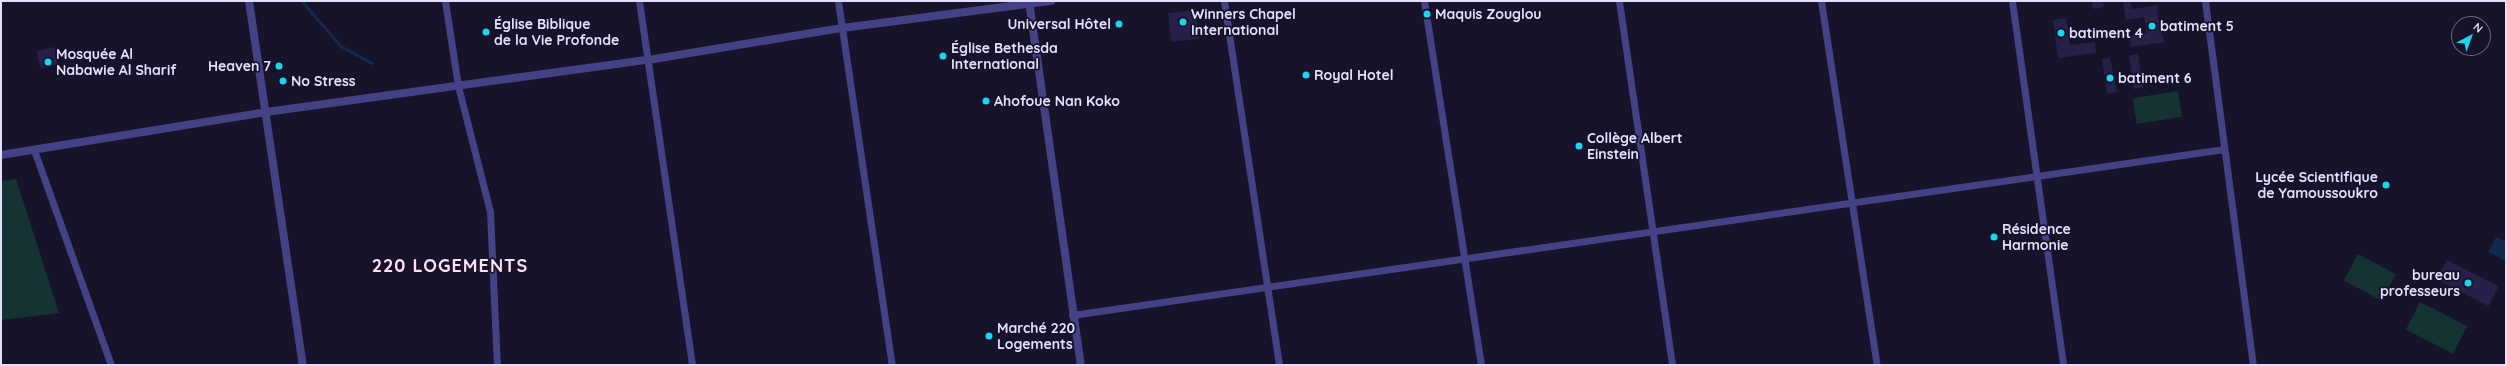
<!DOCTYPE html>
<meta charset="utf-8">
<style>
body{margin:0}
#map{position:relative;width:2507px;height:366px;overflow:hidden;background:#17132a;font-family:Quicksand,sans-serif}
div>[style]{position:absolute}
[style*='--x']{left:calc(var(--x)*1px);top:calc(var(--y)*1px);width:calc(var(--w)*1px);rotate:calc(var(--a)*1deg)}
.green>*{inset:0;background:#163333;transform-origin:0 0}
.water>*{inset:0;background:#13294e}
.stream>*{height:2.5px;margin:-1.25px;padding:0 1.25px;transform-origin:1.25px;border-radius:1.25px;background:#13294e}
.building>*{inset:0;background:#292049;transform-origin:0 0}
.minor>*{height:7px;margin:-3.5px;padding:0 3.5px;transform-origin:3.5px;border-radius:3.5px;background:#454185}
.tertiary>*{height:8px;margin:-4px;padding:0 4px;transform-origin:4px;border-radius:4px;background:#454185}
.dots>*{width:11px;height:11px;translate:-50% -50%;box-sizing:border-box;border:2px solid #17132a;border-radius:50%}
span{translate:-50% -50%;white-space:nowrap;text-align:center;line-height:1.15;-webkit-text-stroke:3.5px #17132a;paint-order:stroke}
.poi-label{font-size:14px;color:#e2defd;font-weight:700}
.left{translate:0 -50%;text-align:left}
.right{translate:-100% -50%;text-align:right}
.district-label{font-size:18px;color:#fde0f2;font-weight:700;letter-spacing:1px}
.frame{position:absolute;inset:0;border:2px solid #e2defd;pointer-events:none}
.north{position:absolute;left:2451px;top:16px;width:40px;height:40px;box-sizing:border-box;background:#17132a;border:1px solid #68647e;border-radius:50%;rotate:41deg;font-size:11px;font-weight:700;line-height:16px;text-align:center;color:#e2defd}
.north::after{content:'';display:block;margin:auto;width:14px;height:18px;background:#18d7ef;clip-path:polygon(50% 0,100% 100%,50% 72%,0 100%)}
</style>
<div id="map">
<div class="green">
<i style="left:2178px;top:91px;width:26px;height:46px;rotate:81deg"></i>
<i style="clip-path:polygon(16px 179px,59px 313px,1px 320px,1px 181px)"></i>
<i style="left:2358px;top:254px;width:43px;height:30px;rotate:28deg"></i>
<i style="left:2420px;top:302px;width:53px;height:31px;rotate:27deg"></i>
</div>
<div class="water">
<i style="clip-path:polygon(2496px 237px,2506px 242px,2506px 261px,2488px 252px)"></i>
</div>
<div class="stream">
<i style="--x:302;--y:1;--w:60;--a:49.1"></i>
<i style="--x:341;--y:46;--w:35;--a:29"></i>
</div>
<div class="building">
<i style="clip-path:polygon(2092px 1px,2103px 1px,2104px 7px,2093px 9px)"></i>
<i style="clip-path:polygon(2123px 1px,2130px 1px,2132px 9px,2159px 5px,2157px 12px,2164px 42px,2131px 47px,2129px 36px,2147px 33px,2144px 17px,2126px 20px)"></i>
<i style="left:1196px;top:10px;width:29px;height:28px;rotate:84deg"></i>
<i style="clip-path:polygon(2066px 18px,2070px 45px,2095px 42px,2096px 53px,2058px 58px,2053px 20px)"></i>
<i style="left:54px;top:47px;width:18px;height:18px;rotate:77deg"></i>
<i style="left:2138px;top:54px;width:34px;height:9px;rotate:82deg"></i>
<i style="clip-path:polygon(2110px 58px,2117px 92px,2107px 94px,2102px 59px)"></i>
<i style="left:2447px;top:260px;width:58px;height:22px;rotate:27deg"></i>
</div>
<div class="minor">
<i style="--x:445;--y:1;--w:86;--a:81.3"></i>
<i style="--x:458;--y:86;--w:130;--a:75.7"></i>
<i style="--x:490;--y:212;--w:153;--a:87.4"></i>
<i style="--x:639;--y:1;--w:368;--a:81.7"></i>
<i style="--x:838;--y:1;--w:368;--a:81.6"></i>
<i style="--x:1224;--y:1;--w:368;--a:81.4"></i>
<i style="--x:1424;--y:1;--w:368;--a:81.1"></i>
<i style="--x:1619;--y:1;--w:368;--a:81.7"></i>
<i style="--x:1821;--y:1;--w:368;--a:81.3"></i>
<i style="--x:2012;--y:1;--w:368;--a:82"></i>
<i style="--x:2205;--y:1;--w:367;--a:82.5"></i>
<i style="--x:34;--y:150;--w:228;--a:70.3"></i>
<i style="--x:1072;--y:315;--w:1164;--a:-8.2"></i>
</div>
<div class="tertiary">
<i style="--x:249;--y:1;--w:368;--a:81.6"></i>
<i style="--x:1029;--y:1;--w:368;--a:81.9"></i>
<i style="--x:1;--y:155;--w:268;--a:-9.2"></i>
<i style="--x:266;--y:112;--w:386;--a:-7.8"></i>
<i style="--x:648;--y:60;--w:197;--a:-9.4"></i>
<i style="--x:842;--y:28;--w:211;--a:-7.4"></i>
</div>
<div class="dots">
<i style="left:1427px;top:14px;background:#18d7ef"></i>
<i style="left:1183px;top:22px;background:#18d7ef"></i>
<i style="left:1119px;top:24px;background:#18d7ef"></i>
<i style="left:2152px;top:26px;background:#18d7ef"></i>
<i style="left:486px;top:32px;background:#18d7ef"></i>
<i style="left:2061px;top:33px;background:#18d7ef"></i>
<i style="left:943px;top:56px;background:#18d7ef"></i>
<i style="left:48px;top:62px;background:#18d7ef"></i>
<i style="left:279px;top:66px;background:#18d7ef"></i>
<i style="left:1306px;top:75px;background:#18d7ef"></i>
<i style="left:2110px;top:78px;background:#18d7ef"></i>
<i style="left:283px;top:81px;background:#18d7ef"></i>
<i style="left:986px;top:101px;background:#18d7ef"></i>
<i style="left:1579px;top:146px;background:#18d7ef"></i>
<i style="left:2386px;top:185px;background:#18d7ef"></i>
<i style="left:1994px;top:237px;background:#18d7ef"></i>
<i style="left:2468px;top:283px;background:#18d7ef"></i>
<i style="left:989px;top:336px;background:#18d7ef"></i>
</div>
<div class="poi-label">
<span class="left" style="left:1191px;top:22px">Winners Chapel<br>International</span>
<span class="left" style="left:1435px;top:14px">Maquis Zouglou</span>
<span class="left" style="left:494px;top:32px">Église Biblique<br>de la Vie Profonde</span>
<span class="right" style="left:1111px;top:24px">Universal Hôtel</span>
<span class="left" style="left:2160px;top:26px">batiment 5</span>
<span class="left" style="left:2069px;top:33px">batiment 4</span>
<span class="left" style="left:951px;top:56px">Église Bethesda<br>International</span>
<span class="left" style="left:56px;top:62px">Mosquée Al<br>Nabawie Al Sharif</span>
<span class="right" style="left:271px;top:66px">Heaven 7</span>
<span class="left" style="left:1314px;top:75px">Royal Hotel</span>
<span class="left" style="left:2118px;top:78px">batiment 6</span>
<span class="left" style="left:291px;top:81px">No Stress</span>
<span class="left" style="left:994px;top:101px">Ahofoue Nan Koko</span>
<span class="left" style="left:1587px;top:146px">Collège Albert<br>Einstein</span>
<span class="right" style="left:2378px;top:185px">Lycée Scientifique<br>de Yamoussoukro</span>
<span class="left" style="left:2002px;top:237px">Résidence<br>Harmonie</span>
<span class="right" style="left:2460px;top:283px">bureau<br>professeurs</span>
<span class="left" style="left:997px;top:336px">Marché 220<br>Logements</span>
</div>
<div class="district-label">
<span style="left:450px;top:266px">220 LOGEMENTS</span>
</div>
<div class="frame"></div>
<div class="north">N</div>
</div>
